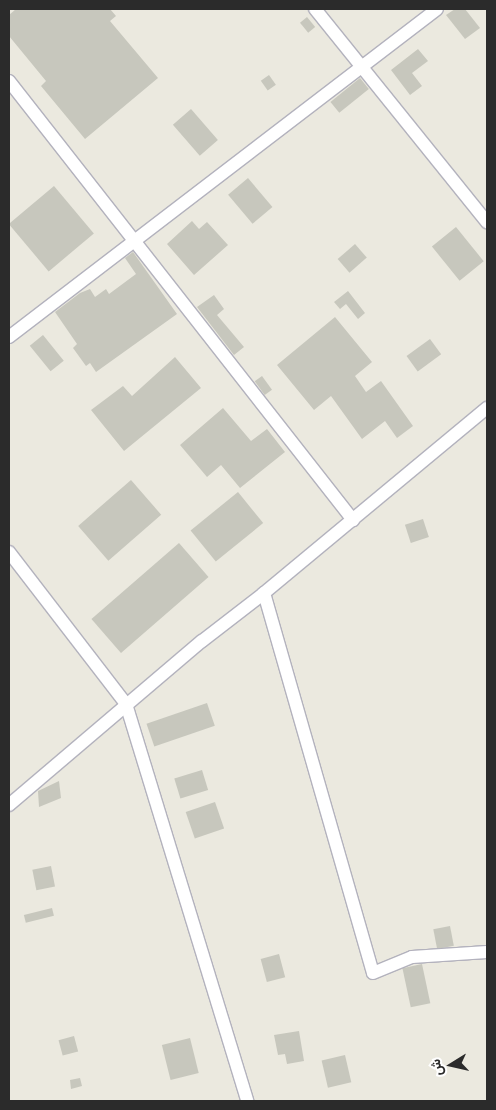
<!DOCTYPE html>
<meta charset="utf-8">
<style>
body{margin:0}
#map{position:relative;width:496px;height:1110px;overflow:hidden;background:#ebe9df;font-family:Montserrat,Vazirmatn,sans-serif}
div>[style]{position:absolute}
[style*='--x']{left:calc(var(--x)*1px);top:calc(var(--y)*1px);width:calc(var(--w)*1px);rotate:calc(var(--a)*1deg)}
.building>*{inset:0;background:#c7c7bd;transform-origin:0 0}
.roads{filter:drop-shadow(1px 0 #b3b2bd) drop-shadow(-1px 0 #b3b2bd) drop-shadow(0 1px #b3b2bd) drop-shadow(0 -1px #b3b2bd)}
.minor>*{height:12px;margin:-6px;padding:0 6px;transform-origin:6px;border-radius:6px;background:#fff}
span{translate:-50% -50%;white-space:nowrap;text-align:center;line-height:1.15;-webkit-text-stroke:4.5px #fff;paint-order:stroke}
.frame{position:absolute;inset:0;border:10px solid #2b2b2b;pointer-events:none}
.north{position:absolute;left:426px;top:1040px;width:50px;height:50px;-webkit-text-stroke:4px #fff;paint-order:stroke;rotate:260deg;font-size:14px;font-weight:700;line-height:20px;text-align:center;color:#2b2b2b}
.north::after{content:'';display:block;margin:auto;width:18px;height:22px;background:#2b2b2b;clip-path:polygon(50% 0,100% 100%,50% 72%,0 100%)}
</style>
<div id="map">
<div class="building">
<i style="clip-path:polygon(16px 9px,110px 9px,116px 16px,110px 21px,158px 78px,85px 139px,41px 86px,46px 81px,9px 36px,9px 15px)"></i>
<i style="clip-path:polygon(455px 9px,465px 9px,480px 28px,465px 39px,446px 15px)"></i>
<i style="left:307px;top:17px;width:13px;height:9px;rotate:51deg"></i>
<i style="clip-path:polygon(418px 49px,428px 61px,412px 73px,422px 86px,410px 95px,391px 70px)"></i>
<i style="left:269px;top:75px;width:12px;height:10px;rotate:55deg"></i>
<i style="left:360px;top:78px;width:14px;height:38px;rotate:51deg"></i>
<i style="left:191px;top:109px;width:41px;height:24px;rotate:49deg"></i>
<i style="left:248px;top:178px;width:38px;height:26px;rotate:50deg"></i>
<i style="left:54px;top:186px;width:62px;height:59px;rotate:50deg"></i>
<i style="clip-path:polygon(192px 221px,199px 229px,207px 222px,228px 245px,194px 275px,167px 244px)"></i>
<i style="left:456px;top:227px;width:44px;height:31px;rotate:51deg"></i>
<i style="left:355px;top:244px;width:18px;height:23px;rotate:49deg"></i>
<i style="clip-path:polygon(133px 252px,177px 314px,96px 372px,90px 363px,86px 366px,73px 348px,77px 344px,55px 312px,80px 293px,90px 289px,95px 297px,106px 289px,109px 294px,136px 274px,125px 258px)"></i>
<i style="clip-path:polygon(348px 291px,365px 313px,358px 319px,346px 304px,340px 309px,334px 302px)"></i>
<i style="clip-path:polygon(214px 295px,224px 309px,217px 315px,244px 347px,234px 355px,197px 307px)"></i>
<i style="clip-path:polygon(335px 317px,372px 362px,355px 376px,366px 392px,381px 381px,413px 426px,397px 438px,385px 421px,362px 439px,331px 396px,314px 410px,277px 365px)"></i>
<i style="left:43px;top:335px;width:33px;height:17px;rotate:51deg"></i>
<i style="left:430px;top:339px;width:19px;height:29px;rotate:54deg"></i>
<i style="clip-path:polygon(175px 357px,201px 388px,124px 451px,91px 410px,123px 386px,132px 396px)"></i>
<i style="left:262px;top:376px;width:17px;height:9px;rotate:54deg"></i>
<i style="clip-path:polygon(223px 408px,251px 441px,267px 429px,285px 452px,240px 488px,221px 465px,207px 477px,180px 445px)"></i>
<i style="left:131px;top:480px;width:46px;height:70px;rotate:49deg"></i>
<i style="left:238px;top:492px;width:40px;height:61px;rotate:51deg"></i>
<i style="left:423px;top:519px;width:19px;height:19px;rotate:72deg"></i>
<i style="left:179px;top:543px;width:45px;height:116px;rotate:49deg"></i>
<i style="left:207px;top:703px;width:24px;height:64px;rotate:71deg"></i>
<i style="left:202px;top:770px;width:21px;height:29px;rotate:73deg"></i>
<i style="clip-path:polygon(59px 781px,61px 798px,39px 807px,38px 791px)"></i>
<i style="left:215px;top:802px;width:28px;height:31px;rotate:71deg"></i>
<i style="left:51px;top:866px;width:21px;height:19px;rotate:79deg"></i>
<i style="left:52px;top:908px;width:8px;height:29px;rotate:76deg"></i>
<i style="left:450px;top:926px;width:20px;height:17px;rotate:79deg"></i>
<i style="left:279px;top:954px;width:24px;height:19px;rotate:75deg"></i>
<i style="left:422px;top:964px;width:40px;height:20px;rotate:78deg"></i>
<i style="clip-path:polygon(299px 1031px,304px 1061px,287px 1064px,285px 1054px,278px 1055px,274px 1035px)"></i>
<i style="left:74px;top:1036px;width:16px;height:16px;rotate:75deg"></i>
<i style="left:190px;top:1038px;width:36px;height:29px;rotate:76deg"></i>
<i style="left:345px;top:1055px;width:28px;height:24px;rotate:77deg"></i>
<i style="clip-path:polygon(80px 1078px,82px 1086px,71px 1089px,70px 1080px)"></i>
</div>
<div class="roads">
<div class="minor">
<i style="--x:315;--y:9;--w:274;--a:51.1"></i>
<i style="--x:9;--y:81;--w:558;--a:51.92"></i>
<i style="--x:9;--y:337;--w:539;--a:-37.46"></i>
<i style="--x:9;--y:552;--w:192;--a:52.4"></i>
<i style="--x:126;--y:704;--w:415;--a:73"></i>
<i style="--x:264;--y:593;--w:395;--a:74"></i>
<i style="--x:373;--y:973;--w:42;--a:-22.3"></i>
<i style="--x:412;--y:957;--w:75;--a:-3.8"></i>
<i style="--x:9;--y:805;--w:253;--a:-40.4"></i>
<i style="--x:202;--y:641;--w:78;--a:-37.7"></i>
<i style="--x:264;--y:593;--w:290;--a:-39.7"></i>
</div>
</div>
<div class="frame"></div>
<div class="north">ش</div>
</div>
